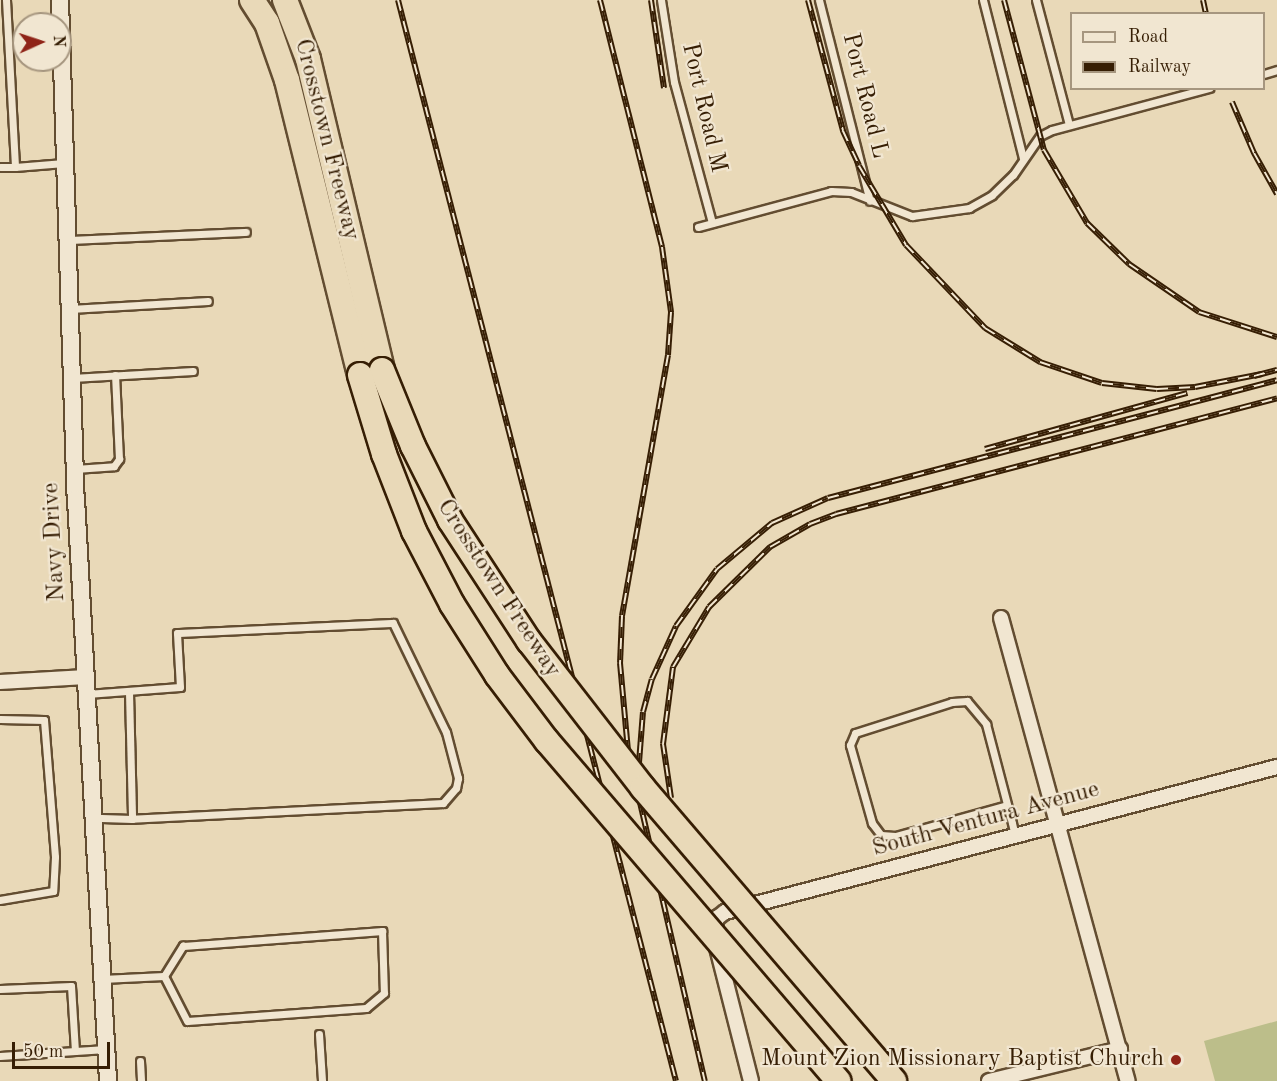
<!DOCTYPE html>
<style>
body{margin:0}
#map{position:relative;width:1277px;height:1081px;overflow:hidden;background:#e9d9b8;font-family:"Old Standard TT",serif}
div>[style]{position:absolute}
[style*='--x']{left:calc(var(--x)*1px);top:calc(var(--y)*1px);width:calc(var(--w)*1px);rotate:calc(var(--a)*1deg)}
.green>*{inset:0;background:#bcbe8a}
.roads{filter:drop-shadow(2px 0 #634d31) drop-shadow(-2px 0 #634d31) drop-shadow(0 2px #634d31) drop-shadow(0 -2px #634d31)}
.service>*{height:7px;margin:-3.5px;padding:0 3.5px;transform-origin:3.5px;border-radius:3.5px;background:#f1e6d1}
.minor>*{height:14px;margin:-7px;padding:0 7px;transform-origin:7px;border-radius:7px;background:#f1e6d1}
.tertiary>*{height:16px;margin:-8px;padding:0 8px;transform-origin:8px;border-radius:8px;background:#f1e6d1}
.motorway>*{height:24px;margin:-12px;padding:0 12px;transform-origin:12px;border-radius:12px;background:#e9d9b8}
.rail>*{height:6px;margin-top:-3px;transform-origin:0;background:repeating-linear-gradient(90deg,#f1e6d1 0 11px,#361e04 0 22px);box-sizing:border-box;border-block:2px solid #361e04}
.bridges{filter:drop-shadow(2px 0 #361e04) drop-shadow(-2px 0 #361e04) drop-shadow(0 2px #361e04) drop-shadow(0 -2px #361e04)}
.motorway-bridge>*{height:24px;margin:-12px;padding:0 12px;transform-origin:12px;border-radius:12px;background:#e9d9b8}
.dots>*{width:16px;height:16px;translate:-50% -50%;box-sizing:border-box;border:3px solid #f1e6d1;border-radius:50%}
span{translate:-50% -50%;white-space:nowrap;text-align:center;line-height:1.15;-webkit-text-stroke:4.5px #f1e6d1;paint-order:stroke}
.street-label{font-size:24px;color:#361e04}
.poi-label{font-size:24px;color:#361e04}
.right{translate:-100% -50%;text-align:right}
.legend{position:absolute;left:1070px;top:12px;width:195px;height:78px;box-sizing:border-box;background:#f1e6d1;border:2px solid #a6967f;margin:0;padding:8px 10px;list-style:none;font-size:18px;color:#361e04}
.legend li{display:flex;align-items:center;gap:12px;height:30px}
.legend b{width:30px;border:2px solid #a6967f}
.north{position:absolute;left:12px;top:12px;width:60px;height:60px;box-sizing:border-box;background:#f1e6d1;border:2px solid #a6967f;border-radius:50%;rotate:87deg;font-size:16px;font-weight:700;line-height:24px;text-align:center;color:#361e04}
.north::after{content:'';display:block;margin:auto;width:21px;height:27px;background:#8f2418;clip-path:polygon(50% 0,100% 100%,50% 72%,0 100%)}
.scale{position:absolute;left:12px;top:1042px;width:98px;height:27px;box-sizing:border-box;border:3px solid #361e04;border-top:0;padding-left:8px;font-size:18px;line-height:21px;white-space:nowrap;color:#361e04;-webkit-text-stroke:4px #f1e6d1;paint-order:stroke}
</style>
<div id="map">
<div class="green">
<i style="clip-path:polygon(1277px 1021px,1277px 1081px,1215px 1081px,1204px 1041px)"></i>
</div>
<div class="roads">
<div class="service">
<i style="--x:6;--y:0;--w:167;--a:86.9"></i>
<i style="--x:15;--y:167;--w:49;--a:-4.7"></i>
<i style="--x:661;--y:0;--w:83;--a:81"></i>
<i style="--x:674;--y:82;--w:146;--a:74.9"></i>
<i style="--x:819;--y:0;--w:207;--a:75.8"></i>
<i style="--x:983;--y:0;--w:163;--a:75.8"></i>
<i style="--x:1036;--y:0;--w:129;--a:75.2"></i>
<i style="--x:1264;--y:74;--w:14;--a:-17"></i>
<i style="--x:0;--y:167;--w:15;--a:0"></i>
<i style="--x:698;--y:227;--w:138;--a:-15.1"></i>
<i style="--x:831;--y:191;--w:20;--a:3"></i>
<i style="--x:851;--y:192;--w:66;--a:21.5"></i>
<i style="--x:912;--y:216;--w:58;--a:-8"></i>
<i style="--x:969;--y:208;--w:26;--a:-29"></i>
<i style="--x:992;--y:195;--w:29;--a:-44"></i>
<i style="--x:1013;--y:175;--w:47;--a:-55.3"></i>
<i style="--x:1040;--y:136;--w:13;--a:-27"></i>
<i style="--x:1052;--y:130;--w:163;--a:-15"></i>
<i style="--x:68;--y:240;--w:178;--a:-2.6"></i>
<i style="--x:70;--y:309;--w:138;--a:-3.3"></i>
<i style="--x:72;--y:378;--w:121;--a:-3.3"></i>
<i style="--x:75;--y:469;--w:39;--a:-4"></i>
<i style="--x:114;--y:466;--w:9;--a:-54"></i>
<i style="--x:119;--y:459;--w:84;--a:-92.7"></i>
<i style="--x:129;--y:692;--w:127;--a:88.6"></i>
<i style="--x:87;--y:694;--w:93;--a:-4.3"></i>
<i style="--x:180;--y:687;--w:54;--a:-93.2"></i>
<i style="--x:177;--y:633;--w:216;--a:-2.7"></i>
<i style="--x:393;--y:623;--w:121;--a:64.1"></i>
<i style="--x:446;--y:732;--w:48;--a:75.4"></i>
<i style="--x:458;--y:778;--w:10;--a:101"></i>
<i style="--x:456;--y:788;--w:20;--a:131"></i>
<i style="--x:443;--y:803;--w:311;--a:177.1"></i>
<i style="--x:132;--y:819;--w:38;--a:-178"></i>
<i style="--x:0;--y:719;--w:44;--a:1.3"></i>
<i style="--x:44;--y:720;--w:137;--a:85.4"></i>
<i style="--x:55;--y:857;--w:34;--a:93"></i>
<i style="--x:53;--y:891;--w:54;--a:170.4"></i>
<i style="--x:1007;--y:805;--w:116;--a:164.5"></i>
<i style="--x:895;--y:836;--w:14;--a:-176"></i>
<i style="--x:881;--y:835;--w:15;--a:-127"></i>
<i style="--x:872;--y:823;--w:81;--a:-105.8"></i>
<i style="--x:850;--y:745;--w:13;--a:-67"></i>
<i style="--x:855;--y:733;--w:102;--a:-17.7"></i>
<i style="--x:952;--y:702;--w:15;--a:-4"></i>
<i style="--x:967;--y:701;--w:30;--a:50"></i>
<i style="--x:986;--y:724;--w:102;--a:75.3"></i>
<i style="--x:1012;--y:823;--w:13;--a:77"></i>
<i style="--x:382;--y:931;--w:62;--a:88.2"></i>
<i style="--x:384;--y:993;--w:23;--a:140"></i>
<i style="--x:366;--y:1008;--w:179;--a:175.8"></i>
<i style="--x:187;--y:1021;--w:51;--a:-117.1"></i>
<i style="--x:164;--y:976;--w:36;--a:-58"></i>
<i style="--x:183;--y:946;--w:200;--a:-4.3"></i>
<i style="--x:102;--y:979;--w:62;--a:-2.8"></i>
<i style="--x:0;--y:989;--w:71;--a:-2.4"></i>
<i style="--x:71;--y:986;--w:65;--a:86.5"></i>
<i style="--x:319;--y:1034;--w:47;--a:86.3"></i>
<i style="--x:0;--y:1056;--w:106;--a:-3.8"></i>
<i style="--x:140;--y:1061;--w:20;--a:87"></i>
</div>
<div class="minor">
<i style="--x:1001;--y:618;--w:480;--a:74.7"></i>
<i style="--x:0;--y:682;--w:86;--a:-3.3"></i>
<i style="--x:751;--y:1081;--w:154;--a:-104.3"></i>
<i style="--x:713;--y:932;--w:15;--a:-74"></i>
<i style="--x:717;--y:918;--w:10;--a:-37"></i>
<i style="--x:725;--y:912;--w:571;--a:-14.72"></i>
<i style="--x:989;--y:1081;--w:135;--a:-13.7"></i>
</div>
<div class="tertiary">
<i style="--x:60;--y:0;--w:499;--a:88.2"></i>
<i style="--x:76;--y:499;--w:583;--a:86.85"></i>
</div>
<div class="motorway">
<i style="--x:252;--y:0;--w:27;--a:57"></i>
<i style="--x:267;--y:23;--w:60;--a:70.7"></i>
<i style="--x:287;--y:80;--w:304;--a:76.1"></i>
<i style="--x:285;--y:0;--w:63;--a:68.7"></i>
<i style="--x:308;--y:59;--w:320;--a:76.6"></i>
</div>
</div>
<div class="rail">
<i style="--x:398;--y:0;--w:1116;--a:75.58"></i>
<i style="--x:600;--y:0;--w:255;--a:75.9"></i>
<i style="--x:662;--y:247;--w:66;--a:82.1"></i>
<i style="--x:671;--y:312;--w:43;--a:94"></i>
<i style="--x:668;--y:355;--w:265;--a:100"></i>
<i style="--x:622;--y:616;--w:47;--a:92.4"></i>
<i style="--x:620;--y:663;--w:88;--a:84.8"></i>
<i style="--x:628;--y:751;--w:339;--a:76.9"></i>
<i style="--x:651;--y:0;--w:89;--a:81.6"></i>
<i style="--x:808;--y:0;--w:136;--a:75"></i>
<i style="--x:843;--y:131;--w:38;--a:65"></i>
<i style="--x:859;--y:166;--w:92;--a:59.3"></i>
<i style="--x:906;--y:245;--w:115;--a:46.4"></i>
<i style="--x:985;--y:328;--w:65;--a:31.7"></i>
<i style="--x:1040;--y:362;--w:65;--a:18.7"></i>
<i style="--x:1102;--y:383;--w:55;--a:6.2"></i>
<i style="--x:1157;--y:389;--w:38;--a:-3"></i>
<i style="--x:1195;--y:387;--w:68;--a:-11"></i>
<i style="--x:1004;--y:0;--w:155;--a:75.1"></i>
<i style="--x:1044;--y:150;--w:85;--a:59.5"></i>
<i style="--x:1087;--y:223;--w:59;--a:44.3"></i>
<i style="--x:1129;--y:264;--w:85;--a:34.4"></i>
<i style="--x:1199;--y:312;--w:82;--a:17.8"></i>
<i style="--x:1203;--y:0;--w:14;--a:78"></i>
<i style="--x:1232;--y:102;--w:56;--a:66.7"></i>
<i style="--x:1254;--y:153;--w:47;--a:60.7"></i>
<i style="--x:1254;--y:376;--w:24;--a:-15"></i>
<i style="--x:985;--y:449;--w:210;--a:-15.5"></i>
<i style="--x:638;--y:775;--w:63;--a:-85.5"></i>
<i style="--x:643;--y:712;--w:34;--a:-75"></i>
<i style="--x:652;--y:679;--w:58;--a:-65.6"></i>
<i style="--x:676;--y:626;--w:70;--a:-54.3"></i>
<i style="--x:717;--y:569;--w:72;--a:-39.9"></i>
<i style="--x:772;--y:523;--w:61;--a:-24.1"></i>
<i style="--x:828;--y:498;--w:464;--a:-14.7"></i>
<i style="--x:671;--y:798;--w:55;--a:-98.4"></i>
<i style="--x:663;--y:744;--w:78;--a:-82.6"></i>
<i style="--x:673;--y:667;--w:70;--a:-59"></i>
<i style="--x:709;--y:607;--w:86;--a:-44.5"></i>
<i style="--x:770;--y:547;--w:46;--a:-29.9"></i>
<i style="--x:810;--y:524;--w:28;--a:-21"></i>
<i style="--x:836;--y:514;--w:456;--a:-14.7"></i>
</div>
<div class="bridges">
<div class="motorway-bridge">
<i style="--x:382;--y:370;--w:82;--a:67.8"></i>
<i style="--x:413;--y:446;--w:83;--a:63.4"></i>
<i style="--x:450;--y:520;--w:145;--a:56.9"></i>
<i style="--x:529;--y:641;--w:186;--a:52.2"></i>
<i style="--x:643;--y:788;--w:386;--a:49.4"></i>
<i style="--x:360;--y:375;--w:83;--a:73.1"></i>
<i style="--x:384;--y:454;--w:83;--a:68.7"></i>
<i style="--x:414;--y:531;--w:82;--a:62.5"></i>
<i style="--x:452;--y:604;--w:84;--a:57.6"></i>
<i style="--x:497;--y:675;--w:83;--a:52.9"></i>
<i style="--x:547;--y:741;--w:448;--a:49.4"></i>
</div>
</div>
<div class="dots">
<i style="left:1176px;top:1060px;background:#8f2418"></i>
</div>
<div class="street-label">
<span style="left:864px;top:96px;rotate:76deg">Port Road L</span>
<span style="left:703px;top:108px;rotate:77deg">Port Road M</span>
<span style="left:326px;top:140px;rotate:76deg">Crosstown Freeway</span>
<span style="left:55px;top:542px;rotate:-93deg">Navy Drive</span>
<span style="left:498px;top:589px;rotate:57deg">Crosstown Freeway</span>
<span style="left:986px;top:820px;rotate:-15deg">South Ventura Avenue</span>
</div>
<div class="poi-label">
<span class="right" style="left:1164px;top:1060px">Mount Zion Missionary Baptist Church</span>
</div>
<ul class="legend">
<li><b style="height:8px;background:#f1e6d1"></b>Road</li>
<li><b style="height:8px;background:#361e04"></b>Railway</li>
</ul>
<div class="north">N</div>
<div class="scale">50 m</div>
</div>
